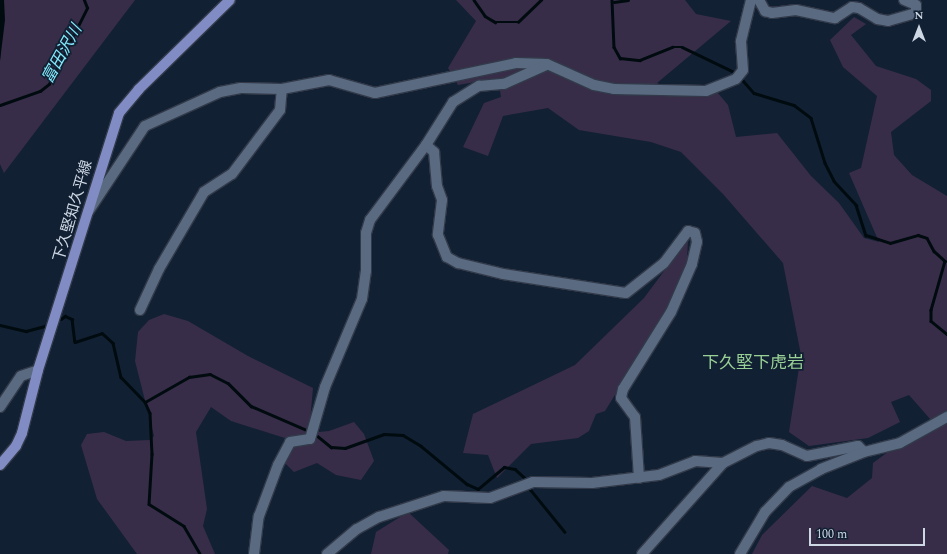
<!DOCTYPE html>
<meta charset="utf-8">
<style>
body{margin:0}
#map{position:relative;width:947px;height:554px;overflow:hidden;background:#122033;font-family:Spectral,"Noto Sans JP",serif}
div>[style]{position:absolute}
[style*='--x']{left:calc(var(--x)*1px);top:calc(var(--y)*1px);width:calc(var(--w)*1px);rotate:calc(var(--a)*1deg)}
.green>*{inset:0;background:#382d49}
.water>*{inset:0;background:#000b0f}
.stream>*{height:2.5px;margin:-1.25px;padding:0 1.25px;transform-origin:1.25px;border-radius:1.25px;background:#000b0f}
.roads{filter:drop-shadow(1px 0 #323a4a) drop-shadow(-1px 0 #323a4a) drop-shadow(0 1px #323a4a) drop-shadow(0 -1px #323a4a)}
.minor>*{height:10px;margin:-5px;padding:0 5px;transform-origin:5px;border-radius:5px;background:#596a81}
.major>*{height:10px;margin:-5px;padding:0 5px;transform-origin:5px;border-radius:5px;background:#818cc5}
span{translate:-50% -50%;white-space:nowrap;text-align:center;line-height:1.15;-webkit-text-stroke:3.5px #122033;paint-order:stroke}
.street-label{font-size:15px;color:#ced7e4}
.water-label{font-size:16px;color:#84eafd;font-style:italic}
.quarter-label{font-size:17px;color:#99d095}
.north{position:absolute;left:899px;top:8px;width:40px;height:40px;-webkit-text-stroke:3px #122033;paint-order:stroke;rotate:0deg;font-size:11px;font-weight:700;line-height:16px;text-align:center;color:#ced7e4}
.north::after{content:'';display:block;margin:auto;width:14px;height:18px;background:#ced7e4;clip-path:polygon(50% 0,100% 100%,50% 72%,0 100%)}
.scale{position:absolute;left:809px;top:528px;width:116px;height:18px;box-sizing:border-box;border:2px solid #ced7e4;border-top:0;padding-left:5px;font-size:12px;line-height:14px;white-space:nowrap;color:#ced7e4;-webkit-text-stroke:3px #122033;paint-order:stroke}
</style>
<div id="map">
<div class="green">
<i style="clip-path:polygon(4px 0,135px 0,4px 173px,0 164px,0 61px)"></i>
<i style="clip-path:polygon(456px 0,685px 0,696px 14px,731px 21px,657px 83px,679px 92px,717px 92px,728px 105px,736px 137px,777px 133px,811px 176px,839px 203px,864px 238px,879px 242px,849px 173px,861px 168px,877px 96px,843px 67px,830px 40px,854px 17px,866px 24px,851px 35px,876px 66px,916px 79px,931px 90px,931px 101px,891px 132px,894px 155px,912px 175px,947px 196px,947px 554px,752px 554px,762px 535px,812px 486px,847px 498px,872px 478px,873px 463px,931px 420px,909px 395px,891px 402px,900px 422px,868px 438px,809px 446px,789px 432px,801px 355px,783px 263px,723px 194px,681px 152px,651px 142px,579px 130px,548px 108px,503px 116px,488px 156px,463px 147px,484px 103px,501px 97px,498px 78px,458px 85px,448px 68px,476px 21px)"></i>
<i style="clip-path:polygon(688px 239px,687px 261px,663px 317px,605px 411px,596px 414px,589px 431px,578px 438px,531px 444px,497px 478px,488px 455px,463px 453px,473px 414px,575px 365px,644px 298px)"></i>
<i style="clip-path:polygon(164px 314px,188px 321px,248px 356px,313px 388px,309px 433px,329px 431px,354px 422px,364px 434px,374px 461px,361px 480px,336px 475px,317px 463px,294px 472px,285px 463px,288px 439px,231px 421px,211px 407px,196px 432px,207px 509px,203px 526px,215px 554px,137px 554px,97px 499px,81px 445px,87px 434px,104px 432px,126px 441px,150px 440px,154px 436px,135px 361px,138px 332px,149px 320px)"></i>
<i style="clip-path:polygon(408px 512px,449px 550px,448px 554px,371px 554px,376px 532px)"></i>
</div>
<div class="water">
<i style="clip-path:polygon(0 0,4px 0,5px 20px,0 61px)"></i>
</div>
<div class="stream">
<i style="--x:474;--y:0;--w:19;--a:55"></i>
<i style="--x:485;--y:16;--w:12;--a:31"></i>
<i style="--x:495;--y:22;--w:23;--a:0"></i>
<i style="--x:518;--y:22;--w:32;--a:-44"></i>
<i style="--x:612;--y:0;--w:47;--a:87.6"></i>
<i style="--x:614;--y:47;--w:13;--a:61"></i>
<i style="--x:620;--y:58;--w:20;--a:6"></i>
<i style="--x:640;--y:60;--w:35;--a:-22"></i>
<i style="--x:673;--y:47;--w:9;--a:0"></i>
<i style="--x:682;--y:47;--w:60;--a:25.7"></i>
<i style="--x:614;--y:2;--w:14;--a:-8"></i>
<i style="--x:740;--y:77;--w:21;--a:49"></i>
<i style="--x:754;--y:93;--w:42;--a:16.7"></i>
<i style="--x:794;--y:105;--w:21;--a:37"></i>
<i style="--x:811;--y:118;--w:47;--a:72.7"></i>
<i style="--x:825;--y:163;--w:20;--a:63"></i>
<i style="--x:834;--y:181;--w:33;--a:47"></i>
<i style="--x:856;--y:205;--w:32;--a:72"></i>
<i style="--x:866;--y:235;--w:25;--a:18"></i>
<i style="--x:890;--y:243;--w:29;--a:-16"></i>
<i style="--x:918;--y:235;--w:9;--a:18"></i>
<i style="--x:927;--y:238;--w:15;--a:62"></i>
<i style="--x:934;--y:251;--w:15;--a:42"></i>
<i style="--x:945;--y:261;--w:51;--a:105.9"></i>
<i style="--x:931;--y:310;--w:11;--a:90"></i>
<i style="--x:931;--y:321;--w:21;--a:39"></i>
<i style="--x:0;--y:105;--w:42;--a:-19.3"></i>
<i style="--x:40;--y:91;--w:11;--a:-38"></i>
<i style="--x:49;--y:84;--w:85;--a:-63.4"></i>
<i style="--x:87;--y:8;--w:9;--a:-111"></i>
<i style="--x:61;--y:319;--w:5;--a:-37"></i>
<i style="--x:65;--y:316;--w:8;--a:23"></i>
<i style="--x:72;--y:319;--w:23;--a:83"></i>
<i style="--x:75;--y:342;--w:28;--a:-18"></i>
<i style="--x:102;--y:333;--w:15;--a:42"></i>
<i style="--x:113;--y:343;--w:35;--a:77"></i>
<i style="--x:121;--y:377;--w:35;--a:46"></i>
<i style="--x:145;--y:402;--w:12;--a:66"></i>
<i style="--x:150;--y:413;--w:41;--a:87.2"></i>
<i style="--x:152;--y:454;--w:50;--a:93.4"></i>
<i style="--x:149;--y:504;--w:41;--a:32.2"></i>
<i style="--x:184;--y:526;--w:32;--a:60"></i>
<i style="--x:0;--y:325;--w:27;--a:13"></i>
<i style="--x:26;--y:331;--w:20;--a:-15"></i>
<i style="--x:145;--y:402;--w:51;--a:-29.6"></i>
<i style="--x:189;--y:377;--w:21;--a:-8"></i>
<i style="--x:210;--y:374;--w:20;--a:27"></i>
<i style="--x:228;--y:383;--w:33;--a:45"></i>
<i style="--x:251;--y:406;--w:63;--a:23.3"></i>
<i style="--x:315;--y:434;--w:21;--a:39"></i>
<i style="--x:331;--y:447;--w:14;--a:4"></i>
<i style="--x:345;--y:448;--w:41;--a:-19.7"></i>
<i style="--x:384;--y:434;--w:19;--a:3"></i>
<i style="--x:403;--y:435;--w:21;--a:31"></i>
<i style="--x:421;--y:446;--w:60;--a:39.6"></i>
<i style="--x:467;--y:484;--w:12;--a:24"></i>
<i style="--x:478;--y:489;--w:34;--a:-40"></i>
<i style="--x:504;--y:467;--w:11;--a:10"></i>
<i style="--x:515;--y:469;--w:12;--a:42"></i>
<i style="--x:530;--y:489;--w:55;--a:50.9"></i>
</div>
<div class="roads">
<div class="minor">
<i style="--x:759;--y:0;--w:13;--a:61"></i>
<i style="--x:765;--y:11;--w:7;--a:16"></i>
<i style="--x:772;--y:13;--w:24;--a:-7"></i>
<i style="--x:796;--y:10;--w:40;--a:12"></i>
<i style="--x:835;--y:18;--w:20;--a:-33"></i>
<i style="--x:852;--y:7;--w:7;--a:8"></i>
<i style="--x:859;--y:8;--w:21;--a:31"></i>
<i style="--x:877;--y:19;--w:11;--a:10"></i>
<i style="--x:888;--y:21;--w:29;--a:-16"></i>
<i style="--x:916;--y:13;--w:8;--a:-90"></i>
<i style="--x:916;--y:5;--w:13;--a:-157"></i>
<i style="--x:426;--y:145;--w:11;--a:41"></i>
<i style="--x:434;--y:152;--w:34;--a:85"></i>
<i style="--x:437;--y:186;--w:15;--a:70"></i>
<i style="--x:442;--y:200;--w:35;--a:97"></i>
<i style="--x:438;--y:235;--w:24;--a:68"></i>
<i style="--x:447;--y:257;--w:13;--a:29"></i>
<i style="--x:458;--y:263;--w:46;--a:13.7"></i>
<i style="--x:503;--y:274;--w:124;--a:8.8"></i>
<i style="--x:626;--y:293;--w:48;--a:-38.3"></i>
<i style="--x:664;--y:263;--w:40;--a:-53"></i>
<i style="--x:688;--y:231;--w:7;--a:16"></i>
<i style="--x:695;--y:233;--w:9;--a:77"></i>
<i style="--x:697;--y:242;--w:23;--a:103"></i>
<i style="--x:692;--y:264;--w:52;--a:113.6"></i>
<i style="--x:671;--y:312;--w:91;--a:121.9"></i>
<i style="--x:623;--y:389;--w:9;--a:103"></i>
<i style="--x:621;--y:398;--w:24;--a:54"></i>
<i style="--x:635;--y:417;--w:61;--a:86.2"></i>
<i style="--x:88;--y:212;--w:103;--a:-56.5"></i>
<i style="--x:145;--y:126;--w:82;--a:-24.4"></i>
<i style="--x:220;--y:92;--w:21;--a:-11"></i>
<i style="--x:241;--y:88;--w:41;--a:1.4"></i>
<i style="--x:282;--y:89;--w:48;--a:-10.8"></i>
<i style="--x:329;--y:80;--w:48;--a:15.8"></i>
<i style="--x:375;--y:93;--w:144;--a:-12"></i>
<i style="--x:516;--y:63;--w:31;--a:2"></i>
<i style="--x:547;--y:64;--w:51;--a:24.1"></i>
<i style="--x:594;--y:85;--w:20;--a:11"></i>
<i style="--x:614;--y:89;--w:92;--a:1.2"></i>
<i style="--x:706;--y:91;--w:32;--a:-22"></i>
<i style="--x:736;--y:79;--w:11;--a:-52"></i>
<i style="--x:743;--y:70;--w:29;--a:-94"></i>
<i style="--x:741;--y:41;--w:42;--a:-76.3"></i>
<i style="--x:140;--y:310;--w:45;--a:-65.1"></i>
<i style="--x:159;--y:269;--w:89;--a:-59.7"></i>
<i style="--x:204;--y:192;--w:33;--a:-33"></i>
<i style="--x:232;--y:174;--w:80;--a:-53.1"></i>
<i style="--x:280;--y:110;--w:21;--a:-85"></i>
<i style="--x:0;--y:407;--w:37;--a:-56"></i>
<i style="--x:21;--y:376;--w:18;--a:-19"></i>
<i style="--x:254;--y:554;--w:38;--a:-83"></i>
<i style="--x:259;--y:516;--w:54;--a:-69.6"></i>
<i style="--x:278;--y:465;--w:26;--a:-62"></i>
<i style="--x:290;--y:442;--w:20;--a:-9"></i>
<i style="--x:310;--y:439;--w:54;--a:-73.9"></i>
<i style="--x:325;--y:387;--w:95;--a:-67.2"></i>
<i style="--x:362;--y:299;--w:28;--a:-82"></i>
<i style="--x:366;--y:271;--w:38;--a:-90"></i>
<i style="--x:366;--y:233;--w:14;--a:-73"></i>
<i style="--x:370;--y:220;--w:94;--a:-53.3"></i>
<i style="--x:426;--y:145;--w:51;--a:-57.9"></i>
<i style="--x:453;--y:102;--w:31;--a:-32"></i>
<i style="--x:479;--y:86;--w:25;--a:-5"></i>
<i style="--x:504;--y:84;--w:46;--a:-24.3"></i>
<i style="--x:327;--y:554;--w:39;--a:-40"></i>
<i style="--x:357;--y:529;--w:25;--a:-29"></i>
<i style="--x:379;--y:517;--w:68;--a:-17.9"></i>
<i style="--x:444;--y:496;--w:46;--a:2.5"></i>
<i style="--x:490;--y:498;--w:46;--a:-20.4"></i>
<i style="--x:533;--y:482;--w:59;--a:1"></i>
<i style="--x:592;--y:483;--w:67;--a:-6.8"></i>
<i style="--x:659;--y:475;--w:39;--a:-21"></i>
<i style="--x:695;--y:461;--w:28;--a:4"></i>
<i style="--x:642;--y:554;--w:122;--a:-48.3"></i>
<i style="--x:723;--y:463;--w:38;--a:-27"></i>
<i style="--x:757;--y:446;--w:12;--a:-14"></i>
<i style="--x:769;--y:443;--w:13;--a:9"></i>
<i style="--x:782;--y:445;--w:27;--a:24"></i>
<i style="--x:807;--y:456;--w:52;--a:-11.1"></i>
<i style="--x:858;--y:446;--w:8;--a:45"></i>
<i style="--x:740;--y:554;--w:49;--a:-59.2"></i>
<i style="--x:765;--y:512;--w:35;--a:-46"></i>
<i style="--x:789;--y:487;--w:37;--a:-29"></i>
<i style="--x:821;--y:469;--w:46;--a:-21.6"></i>
<i style="--x:864;--y:452;--w:37;--a:-14"></i>
<i style="--x:900;--y:443;--w:54;--a:-29"></i>
</div>
<div class="major">
<i style="--x:0;--y:465;--w:25;--a:-50"></i>
<i style="--x:16;--y:446;--w:14;--a:-65"></i>
<i style="--x:22;--y:433;--w:65;--a:-75.7"></i>
<i style="--x:38;--y:370;--w:269;--a:-72.5"></i>
<i style="--x:119;--y:113;--w:31;--a:-50"></i>
<i style="--x:139;--y:89;--w:127;--a:-44.4"></i>
</div>
</div>
<div class="street-label">
<span style="left:73px;top:211px;rotate:-74deg">下久堅知久平線</span>
</div>
<div class="water-label">
<span style="left:62px;top:54px;rotate:-61deg">富田沢川</span>
</div>
<div class="quarter-label">
<span style="left:753px;top:364px">下久堅下虎岩</span>
</div>
<div class="north">N</div>
<div class="scale">100 m</div>
</div>
